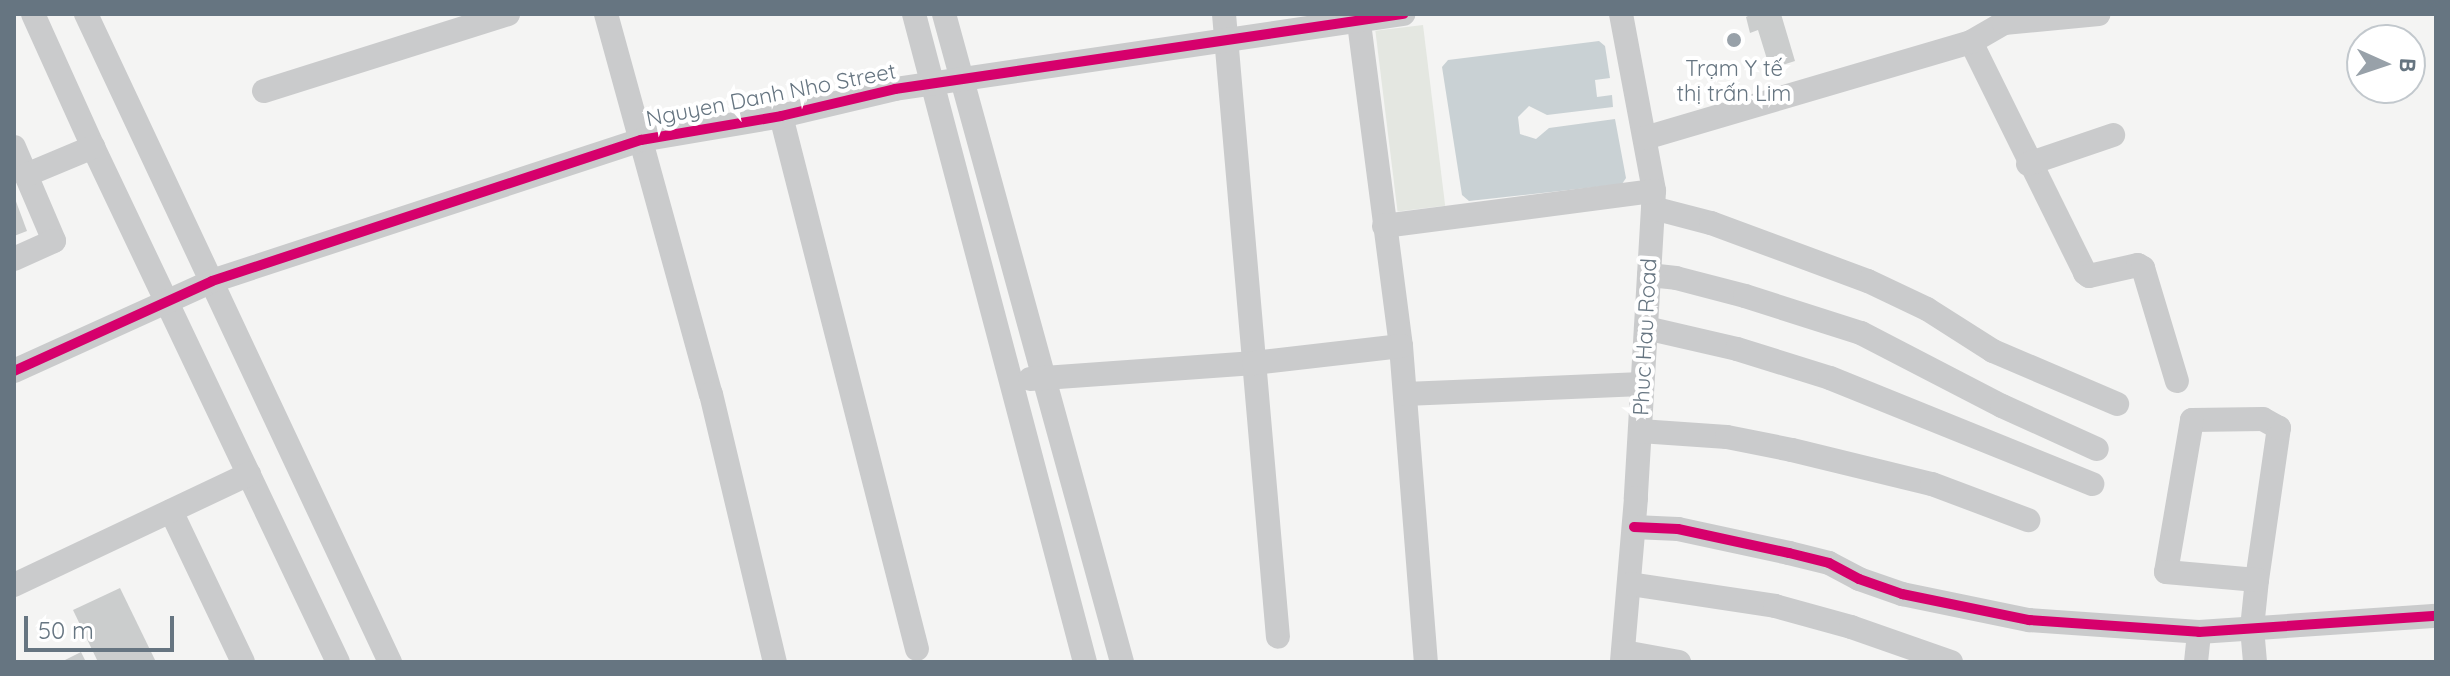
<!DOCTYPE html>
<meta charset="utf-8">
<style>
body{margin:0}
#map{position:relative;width:2450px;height:676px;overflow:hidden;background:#f4f4f3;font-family:Quicksand,sans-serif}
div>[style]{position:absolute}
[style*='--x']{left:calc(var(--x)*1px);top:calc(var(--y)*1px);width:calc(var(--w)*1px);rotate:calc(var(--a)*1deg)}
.green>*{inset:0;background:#e4e7e1;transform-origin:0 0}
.water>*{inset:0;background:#c9d1d4}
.building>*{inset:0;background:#cbcdcd}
.minor>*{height:24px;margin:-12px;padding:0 12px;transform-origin:12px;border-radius:12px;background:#cacbcc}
.cycleway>*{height:10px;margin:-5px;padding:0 5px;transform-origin:5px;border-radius:5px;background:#d6006c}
.dots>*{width:22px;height:22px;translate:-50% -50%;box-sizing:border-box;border:4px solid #fff;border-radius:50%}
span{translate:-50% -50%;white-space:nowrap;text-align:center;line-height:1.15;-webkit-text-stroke:8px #fff;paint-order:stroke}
.poi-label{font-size:22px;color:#667581}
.street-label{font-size:22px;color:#667581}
.frame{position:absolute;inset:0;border:16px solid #667581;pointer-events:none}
.north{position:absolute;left:2346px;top:24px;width:80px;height:80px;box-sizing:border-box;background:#fff;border:2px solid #c2c8cd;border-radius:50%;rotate:93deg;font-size:22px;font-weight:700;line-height:32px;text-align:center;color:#667581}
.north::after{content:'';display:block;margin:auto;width:28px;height:36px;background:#98a1a9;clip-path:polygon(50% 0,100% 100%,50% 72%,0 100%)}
.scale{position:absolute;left:24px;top:616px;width:150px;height:36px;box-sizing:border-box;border:4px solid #667581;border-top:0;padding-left:10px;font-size:24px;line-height:28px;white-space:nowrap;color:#667581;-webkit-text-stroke:6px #fff;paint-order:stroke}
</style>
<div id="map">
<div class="green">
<i style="left:1423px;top:25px;width:182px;height:48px;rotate:83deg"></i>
</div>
<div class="water">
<i style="clip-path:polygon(1599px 41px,1605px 46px,1610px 78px,1595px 80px,1597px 97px,1612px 95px,1613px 107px,1547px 115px,1529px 106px,1518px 117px,1520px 134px,1536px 139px,1549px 128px,1615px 119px,1626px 178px,1622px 184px,1469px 201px,1462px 195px,1442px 67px,1448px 60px)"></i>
</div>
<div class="building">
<i style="clip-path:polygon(1752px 14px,1781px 14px,1795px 61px,1770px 69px,1758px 30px,1750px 33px,1746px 17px)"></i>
<i style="clip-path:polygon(14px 196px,27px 231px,14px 236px)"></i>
<i style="clip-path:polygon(120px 588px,156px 662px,98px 662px,73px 610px)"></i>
<i style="clip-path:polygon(81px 652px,86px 662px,61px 662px)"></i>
</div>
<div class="minor">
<i style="--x:33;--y:14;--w:146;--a:65.7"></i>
<i style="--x:93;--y:147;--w:570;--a:64.56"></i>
<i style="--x:86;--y:14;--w:716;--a:64.87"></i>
<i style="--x:606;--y:14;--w:394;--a:74.6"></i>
<i style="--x:711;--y:394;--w:276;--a:76.6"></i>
<i style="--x:914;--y:14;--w:670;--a:75.22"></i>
<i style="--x:944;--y:14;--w:672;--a:74.64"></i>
<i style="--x:1224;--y:14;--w:625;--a:85.05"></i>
<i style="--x:1621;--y:14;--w:180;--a:79.4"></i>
<i style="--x:1654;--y:191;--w:308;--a:93.4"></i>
<i style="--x:1636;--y:498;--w:165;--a:94.9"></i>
<i style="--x:1359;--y:23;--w:326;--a:82.6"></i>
<i style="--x:1401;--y:346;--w:317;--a:85.5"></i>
<i style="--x:1971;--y:42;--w:258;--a:63.7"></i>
<i style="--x:2085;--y:273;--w:5;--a:37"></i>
<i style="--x:2089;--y:276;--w:50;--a:-12.7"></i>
<i style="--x:2138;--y:265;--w:6;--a:31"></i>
<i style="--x:2143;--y:268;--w:118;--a:73.3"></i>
<i style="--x:264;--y:91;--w:256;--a:-17.5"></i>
<i style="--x:781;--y:116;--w:550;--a:75.69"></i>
<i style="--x:1645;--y:138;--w:340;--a:-16.4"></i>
<i style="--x:1971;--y:42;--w:38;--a:-30"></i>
<i style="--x:2004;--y:23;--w:95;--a:-5.4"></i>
<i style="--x:14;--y:147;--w:102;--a:66.9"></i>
<i style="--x:54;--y:241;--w:44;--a:155.8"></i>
<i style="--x:2028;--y:164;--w:90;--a:-18.8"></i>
<i style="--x:26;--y:175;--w:73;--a:-22.7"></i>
<i style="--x:1653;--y:208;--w:60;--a:14.5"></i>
<i style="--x:1711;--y:223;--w:167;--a:20.3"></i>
<i style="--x:1868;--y:281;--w:65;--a:25.4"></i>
<i style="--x:1927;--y:309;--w:78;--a:32.5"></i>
<i style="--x:1993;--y:351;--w:135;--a:23.1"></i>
<i style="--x:1384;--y:226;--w:272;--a:-7.4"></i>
<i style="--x:1649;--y:275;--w:27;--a:6"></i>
<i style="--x:1676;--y:278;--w:71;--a:14.6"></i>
<i style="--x:1745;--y:296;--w:122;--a:17.7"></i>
<i style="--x:1861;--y:333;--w:159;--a:27.4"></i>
<i style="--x:2002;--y:406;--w:104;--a:24.4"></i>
<i style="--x:1646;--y:328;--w:93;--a:13"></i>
<i style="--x:1737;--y:349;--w:97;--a:17.3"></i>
<i style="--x:1830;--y:378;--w:283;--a:22"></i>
<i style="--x:14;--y:371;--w:217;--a:-24.4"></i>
<i style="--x:212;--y:281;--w:452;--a:-18.2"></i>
<i style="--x:641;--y:140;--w:142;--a:-9.7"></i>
<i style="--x:781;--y:116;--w:117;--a:-13.3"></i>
<i style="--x:895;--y:89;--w:514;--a:-8.4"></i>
<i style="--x:1030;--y:379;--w:225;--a:-4.1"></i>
<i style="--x:1254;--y:363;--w:148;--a:-6.6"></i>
<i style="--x:1405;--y:394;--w:237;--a:-2.4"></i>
<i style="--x:1640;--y:431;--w:87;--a:3.9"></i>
<i style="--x:1727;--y:437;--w:66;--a:11.3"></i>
<i style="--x:1792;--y:450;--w:144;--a:13.7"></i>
<i style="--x:1932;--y:484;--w:103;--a:20.6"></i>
<i style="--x:171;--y:511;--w:167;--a:64.5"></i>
<i style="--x:1634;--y:527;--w:44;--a:2.6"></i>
<i style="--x:1678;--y:529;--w:114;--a:12.2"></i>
<i style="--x:1789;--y:553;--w:41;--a:14"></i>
<i style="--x:1829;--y:563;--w:34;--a:28"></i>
<i style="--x:1859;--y:579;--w:46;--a:19.2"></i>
<i style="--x:1902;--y:594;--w:130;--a:11.6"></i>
<i style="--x:2029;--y:620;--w:170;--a:4"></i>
<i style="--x:2199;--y:632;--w:238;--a:-3.9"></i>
<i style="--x:1630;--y:584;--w:147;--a:8.6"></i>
<i style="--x:1775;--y:606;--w:79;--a:15.4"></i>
<i style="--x:1851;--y:627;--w:106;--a:19.3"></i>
<i style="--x:14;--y:585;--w:260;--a:-25.3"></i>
<i style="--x:1624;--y:652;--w:56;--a:10.3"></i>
<i style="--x:2196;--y:662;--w:30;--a:-84"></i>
<i style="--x:2255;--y:662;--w:34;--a:-95"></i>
<i style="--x:2252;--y:628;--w:48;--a:-84.1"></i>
<i style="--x:2257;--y:580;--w:154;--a:-81.8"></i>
<i style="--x:2279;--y:428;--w:18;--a:-151"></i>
<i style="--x:2263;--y:419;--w:71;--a:179.2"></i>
<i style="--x:2192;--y:420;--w:154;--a:99.7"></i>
<i style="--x:2166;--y:572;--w:91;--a:5"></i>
</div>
<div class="cycleway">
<i style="--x:14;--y:371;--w:217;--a:-24.4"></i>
<i style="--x:212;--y:281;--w:452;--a:-18.2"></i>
<i style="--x:641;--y:140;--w:142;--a:-9.7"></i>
<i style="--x:781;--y:116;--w:117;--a:-13.3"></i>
<i style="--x:895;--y:89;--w:514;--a:-8.4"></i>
<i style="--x:1634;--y:527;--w:44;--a:2.6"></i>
<i style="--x:1678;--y:529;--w:114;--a:12.2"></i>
<i style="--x:1789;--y:553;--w:41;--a:14"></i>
<i style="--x:1829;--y:563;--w:34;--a:28"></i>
<i style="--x:1859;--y:579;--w:46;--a:19.2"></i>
<i style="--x:1902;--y:594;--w:130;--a:11.6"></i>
<i style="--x:2029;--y:620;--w:170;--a:4"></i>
<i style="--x:2199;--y:632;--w:238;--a:-3.9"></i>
</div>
<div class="dots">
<i style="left:1734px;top:40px;background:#98a1a9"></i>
</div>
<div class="poi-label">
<span style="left:1734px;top:81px">Trạm Y tế<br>thị trấn Lim</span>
</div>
<div class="street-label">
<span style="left:771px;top:95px;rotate:-11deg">Nguyen Danh Nho Street</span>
<span style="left:1645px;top:337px;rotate:-87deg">Phuc Hau Road</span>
</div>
<div class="frame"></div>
<div class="north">B</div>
<div class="scale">50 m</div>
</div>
